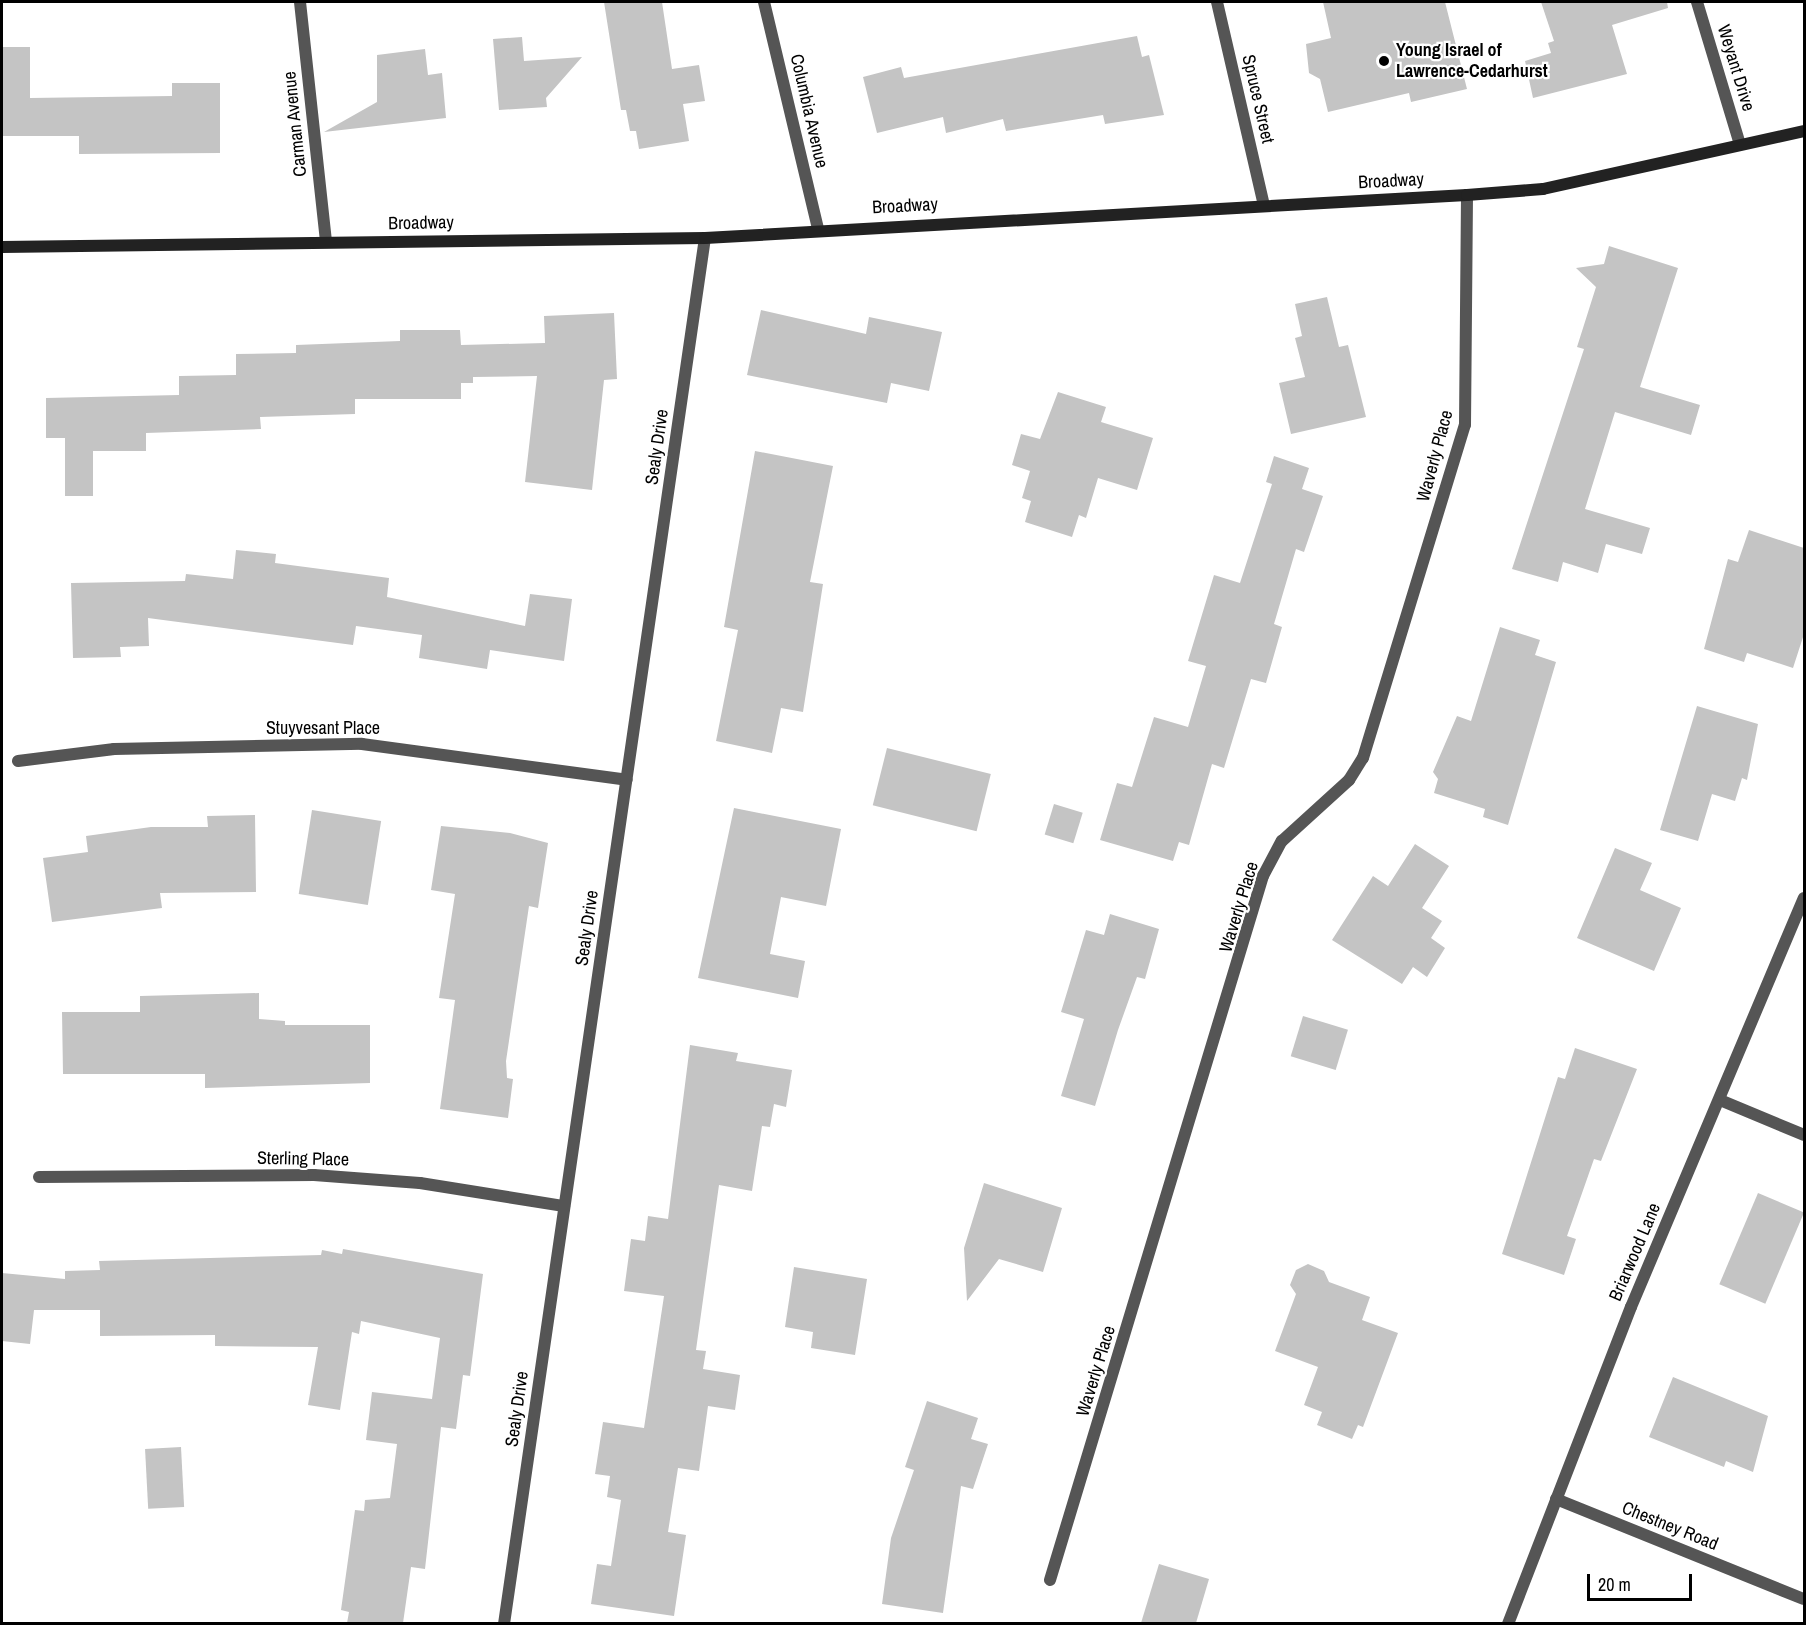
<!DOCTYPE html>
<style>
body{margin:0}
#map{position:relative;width:1806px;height:1625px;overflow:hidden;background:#fff;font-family:"Archivo Narrow",sans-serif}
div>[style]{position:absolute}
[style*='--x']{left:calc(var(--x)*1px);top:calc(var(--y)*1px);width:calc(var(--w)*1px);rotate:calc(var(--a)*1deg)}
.building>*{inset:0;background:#c4c4c4;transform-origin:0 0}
.street>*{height:12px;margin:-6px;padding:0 6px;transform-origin:6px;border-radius:6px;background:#555}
.secondary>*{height:12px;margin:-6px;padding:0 6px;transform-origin:6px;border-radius:6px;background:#222}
.dots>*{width:16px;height:16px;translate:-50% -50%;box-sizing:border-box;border:3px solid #fff;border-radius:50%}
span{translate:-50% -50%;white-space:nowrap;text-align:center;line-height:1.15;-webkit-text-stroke:4.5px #fff;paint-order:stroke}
.poi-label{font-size:18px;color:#000;font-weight:700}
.left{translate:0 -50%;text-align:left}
.street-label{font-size:18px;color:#000}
.frame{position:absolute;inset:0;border:3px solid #000;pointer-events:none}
.scale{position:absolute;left:1587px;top:1574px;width:105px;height:27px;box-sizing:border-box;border:3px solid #000;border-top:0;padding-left:8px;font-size:18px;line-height:21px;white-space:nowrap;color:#000;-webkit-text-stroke:4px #fff;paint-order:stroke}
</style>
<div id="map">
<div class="building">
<i style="clip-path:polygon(604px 2px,662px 2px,672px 69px,699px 65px,705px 101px,683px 104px,689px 141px,639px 149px,636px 131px,630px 131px,626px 110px,621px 110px)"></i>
<i style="clip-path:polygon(1323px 2px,1445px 2px,1467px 89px,1411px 102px,1409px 93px,1328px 112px,1320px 79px,1309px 73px,1306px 44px,1331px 38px)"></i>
<i style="clip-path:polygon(1541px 2px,1667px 2px,1668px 8px,1612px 25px,1627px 74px,1533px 98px,1525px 61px,1551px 53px,1548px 43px,1554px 41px)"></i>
<i style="clip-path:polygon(1137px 36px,1142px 57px,1149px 55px,1164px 115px,1105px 124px,1103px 115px,1006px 131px,1003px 119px,946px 133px,943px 117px,877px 133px,863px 77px,901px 67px,904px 78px)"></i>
<i style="clip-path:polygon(522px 37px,524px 61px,582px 57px,546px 98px,547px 107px,499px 110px,493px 39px)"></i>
<i style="clip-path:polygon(2px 47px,30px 47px,30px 98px,172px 96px,172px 83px,220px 83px,220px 153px,79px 154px,79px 136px,2px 136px)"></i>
<i style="clip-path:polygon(425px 49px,428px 75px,442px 73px,446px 118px,324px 132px,377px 102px,377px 55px)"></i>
<i style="clip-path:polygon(1609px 246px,1678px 268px,1640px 387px,1700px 405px,1691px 435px,1615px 412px,1585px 509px,1650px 528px,1642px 554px,1606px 544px,1598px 573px,1563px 562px,1558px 582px,1512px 569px,1584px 349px,1577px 347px,1596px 287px,1576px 268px,1604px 264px)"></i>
<i style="clip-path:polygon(1327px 297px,1339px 347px,1348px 345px,1366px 417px,1291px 434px,1279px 383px,1305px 377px,1295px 338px,1302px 336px,1295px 304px)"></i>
<i style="clip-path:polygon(761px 310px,866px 334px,869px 317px,942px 332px,929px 391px,891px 383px,887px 403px,747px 375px)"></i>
<i style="clip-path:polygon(614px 313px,617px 379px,604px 380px,592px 490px,525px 482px,537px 376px,473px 377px,473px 383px,461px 383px,461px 399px,355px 399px,355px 414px,260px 417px,261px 429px,146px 433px,146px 451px,93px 451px,93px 496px,65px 496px,65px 438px,46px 438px,46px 398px,179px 395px,179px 376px,236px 375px,236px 354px,296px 353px,296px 345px,400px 341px,400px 330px,460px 330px,461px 345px,545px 343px,544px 316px)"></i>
<i style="clip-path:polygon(1058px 392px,1106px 407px,1101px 422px,1153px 438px,1137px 490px,1098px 478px,1086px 518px,1079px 515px,1072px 537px,1025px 522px,1031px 501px,1022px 498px,1030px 471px,1012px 465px,1021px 434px,1040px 439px)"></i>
<i style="clip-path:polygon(755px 451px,833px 466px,810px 582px,823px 584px,803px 712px,781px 708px,772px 753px,716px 741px,738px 630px,724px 627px)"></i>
<i style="clip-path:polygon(1274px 456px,1309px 468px,1302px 489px,1323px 496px,1304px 552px,1296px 549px,1274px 624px,1282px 627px,1266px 683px,1251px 679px,1224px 768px,1212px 764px,1189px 845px,1179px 842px,1173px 861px,1100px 840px,1117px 783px,1132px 787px,1154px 717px,1188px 727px,1206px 666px,1188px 661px,1214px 575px,1240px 583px,1272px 484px,1266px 482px)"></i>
<i style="clip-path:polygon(1749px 530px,1804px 548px,1804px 634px,1793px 668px,1747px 653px,1744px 662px,1704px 649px,1728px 559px,1738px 562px)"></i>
<i style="clip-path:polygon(236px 550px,276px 554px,275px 563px,389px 578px,387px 597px,525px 626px,530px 594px,572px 599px,564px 661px,490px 650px,487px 669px,419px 658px,422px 635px,356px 626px,353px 645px,148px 618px,149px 646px,120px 647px,121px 657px,73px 658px,71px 583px,185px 581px,186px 574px,233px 579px)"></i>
<i style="clip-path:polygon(1500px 627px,1540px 640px,1535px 655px,1556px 662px,1508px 825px,1483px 817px,1485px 809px,1434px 793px,1438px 779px,1433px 772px,1457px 716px,1471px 721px)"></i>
<i style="clip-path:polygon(1697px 706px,1758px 724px,1747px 780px,1742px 778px,1735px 801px,1712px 794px,1698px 841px,1660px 830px)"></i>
<i style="left:887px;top:748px;width:107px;height:59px;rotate:14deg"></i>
<i style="left:1054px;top:804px;width:30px;height:32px;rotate:17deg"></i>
<i style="clip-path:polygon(734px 808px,841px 829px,826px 906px,781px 897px,770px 954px,805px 961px,798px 998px,698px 978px)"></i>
<i style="left:312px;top:810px;width:70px;height:85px;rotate:9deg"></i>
<i style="clip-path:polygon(255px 815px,256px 892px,160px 893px,162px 908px,52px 922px,43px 858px,88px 852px,86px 836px,151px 827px,208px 827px,207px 816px)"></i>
<i style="clip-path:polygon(441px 826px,510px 833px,548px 843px,538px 908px,529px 906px,506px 1061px,507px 1078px,513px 1079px,508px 1118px,440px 1109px,455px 1000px,439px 998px,455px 894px,431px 890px)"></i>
<i style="clip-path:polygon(1415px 844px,1449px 866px,1422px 908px,1442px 921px,1431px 938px,1445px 948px,1427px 977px,1413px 967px,1402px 984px,1332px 940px,1373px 876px,1388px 886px)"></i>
<i style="clip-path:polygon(1615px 848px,1652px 863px,1640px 890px,1681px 908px,1654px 971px,1577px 938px)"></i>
<i style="clip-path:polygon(1110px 914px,1159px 929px,1145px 979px,1137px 977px,1118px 1030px,1095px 1106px,1061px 1096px,1084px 1019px,1061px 1012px,1086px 930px,1104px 935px)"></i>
<i style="clip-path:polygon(259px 993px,259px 1019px,285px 1021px,285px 1025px,370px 1025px,370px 1083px,205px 1088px,205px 1074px,63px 1074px,62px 1012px,140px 1012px,140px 996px)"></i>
<i style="left:1303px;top:1016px;width:47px;height:42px;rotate:17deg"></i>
<i style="clip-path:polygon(690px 1045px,738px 1053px,736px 1061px,792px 1070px,786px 1107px,774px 1104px,770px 1127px,762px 1126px,752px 1191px,719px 1185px,696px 1350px,706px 1351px,703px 1369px,740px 1375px,735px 1410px,708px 1406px,699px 1471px,678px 1468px,668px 1532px,686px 1535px,674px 1616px,591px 1604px,597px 1564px,611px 1566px,621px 1500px,607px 1497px,610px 1476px,595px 1474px,603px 1422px,644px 1428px,664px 1296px,624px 1291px,631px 1239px,645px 1241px,648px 1216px,668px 1219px)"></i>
<i style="clip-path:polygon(1575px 1048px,1637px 1069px,1601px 1161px,1594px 1159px,1567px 1236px,1576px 1239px,1564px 1275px,1502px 1254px,1558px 1077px,1565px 1079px)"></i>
<i style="clip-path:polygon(984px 1183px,1062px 1208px,1043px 1272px,999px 1259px,967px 1301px,964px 1248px)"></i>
<i style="left:1758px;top:1193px;width:50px;height:99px;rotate:23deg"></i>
<i style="clip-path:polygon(343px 1249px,483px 1274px,470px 1376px,463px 1375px,456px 1429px,441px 1427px,425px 1569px,411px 1567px,403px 1623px,347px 1623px,349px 1612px,341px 1610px,355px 1510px,364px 1511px,365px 1500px,390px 1498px,397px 1444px,366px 1440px,372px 1392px,432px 1399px,440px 1338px,361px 1321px,359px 1334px,352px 1332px,340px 1410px,308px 1405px,318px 1347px,215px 1346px,215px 1335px,100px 1336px,100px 1310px,34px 1310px,30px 1344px,2px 1341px,2px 1273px,65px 1279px,65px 1271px,100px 1270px,99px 1261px,321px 1255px,322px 1250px,342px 1254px)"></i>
<i style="clip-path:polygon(1308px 1264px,1324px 1271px,1329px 1282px,1370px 1297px,1362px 1320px,1398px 1333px,1363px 1427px,1358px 1425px,1352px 1439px,1317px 1425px,1322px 1412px,1304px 1405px,1318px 1367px,1275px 1351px,1296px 1294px,1290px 1285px,1296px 1270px)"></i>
<i style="clip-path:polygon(794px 1267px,867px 1279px,855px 1355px,811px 1348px,813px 1332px,785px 1327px)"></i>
<i style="clip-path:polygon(1673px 1377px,1768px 1416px,1753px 1472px,1726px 1461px,1724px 1467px,1649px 1437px)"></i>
<i style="clip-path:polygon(927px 1401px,978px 1418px,971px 1439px,988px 1444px,973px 1489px,961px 1486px,943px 1613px,882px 1604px,891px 1538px,914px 1470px,905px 1467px)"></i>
<i style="left:181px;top:1447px;width:60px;height:36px;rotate:87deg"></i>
<i style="clip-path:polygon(1159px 1564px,1209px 1579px,1196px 1623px,1141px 1623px)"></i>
</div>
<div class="street">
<i style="--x:300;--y:2;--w:241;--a:83.8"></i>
<i style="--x:764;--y:2;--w:233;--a:76.6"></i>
<i style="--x:1217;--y:2;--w:208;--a:77"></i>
<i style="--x:1697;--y:2;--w:148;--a:73.2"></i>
<i style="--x:18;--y:761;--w:97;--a:-7.1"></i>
<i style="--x:114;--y:749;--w:248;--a:-1.2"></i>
<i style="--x:362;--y:744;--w:267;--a:7.7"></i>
<i style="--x:1720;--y:1100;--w:91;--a:22.6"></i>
<i style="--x:39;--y:1177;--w:275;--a:-0.4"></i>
<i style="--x:314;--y:1175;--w:106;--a:4.3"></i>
<i style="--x:420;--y:1183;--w:146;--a:9.1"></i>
<i style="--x:1556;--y:1499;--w:267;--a:22"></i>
<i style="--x:1050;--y:1580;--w:736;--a:-73.17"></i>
<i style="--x:1263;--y:876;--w:40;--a:-62"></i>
<i style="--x:1282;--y:841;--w:91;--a:-42.3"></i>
<i style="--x:1349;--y:780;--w:26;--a:-58"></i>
<i style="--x:1363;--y:758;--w:348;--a:-73"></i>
<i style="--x:1465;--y:425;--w:230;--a:-89.5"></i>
<i style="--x:504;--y:1624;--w:1400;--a:-81.75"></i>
<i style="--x:1508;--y:1624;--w:340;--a:-68.8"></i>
<i style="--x:1631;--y:1307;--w:444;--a:-67.1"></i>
</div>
<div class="secondary">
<i style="--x:2;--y:247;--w:703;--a:-0.73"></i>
<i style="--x:705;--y:238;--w:763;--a:-3.23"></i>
<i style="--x:1467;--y:195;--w:76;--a:-4.5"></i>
<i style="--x:1543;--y:189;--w:267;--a:-12.5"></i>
</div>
<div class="dots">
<i style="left:1384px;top:61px;background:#000"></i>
</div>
<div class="poi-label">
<span class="left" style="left:1396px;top:61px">Young Israel of<br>Lawrence-Cedarhurst</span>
</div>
<div class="street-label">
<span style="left:1736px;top:68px;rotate:73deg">Weyant Drive</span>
<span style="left:1258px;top:99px;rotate:77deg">Spruce Street</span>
<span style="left:809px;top:111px;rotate:77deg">Columbia Avenue</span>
<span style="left:295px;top:124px;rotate:-96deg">Carman Avenue</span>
<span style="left:1391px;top:181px;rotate:-3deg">Broadway</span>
<span style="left:905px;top:206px;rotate:-3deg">Broadway</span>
<span style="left:421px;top:223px;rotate:-1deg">Broadway</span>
<span style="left:657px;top:447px;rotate:-82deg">Sealy Drive</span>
<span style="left:1435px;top:456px;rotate:-75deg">Waverly Place</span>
<span style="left:323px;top:728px">Stuyvesant Place</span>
<span style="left:1239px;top:907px;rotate:-73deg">Waverly Place</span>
<span style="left:587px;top:928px;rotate:-82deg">Sealy Drive</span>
<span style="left:303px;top:1159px;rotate:1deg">Sterling Place</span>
<span style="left:1635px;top:1252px;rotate:-67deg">Briarwood Lane</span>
<span style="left:1096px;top:1371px;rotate:-73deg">Waverly Place</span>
<span style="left:517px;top:1409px;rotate:-82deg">Sealy Drive</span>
<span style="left:1670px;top:1526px;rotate:22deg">Chestney Road</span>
</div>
<div class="frame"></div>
<div class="scale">20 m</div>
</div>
